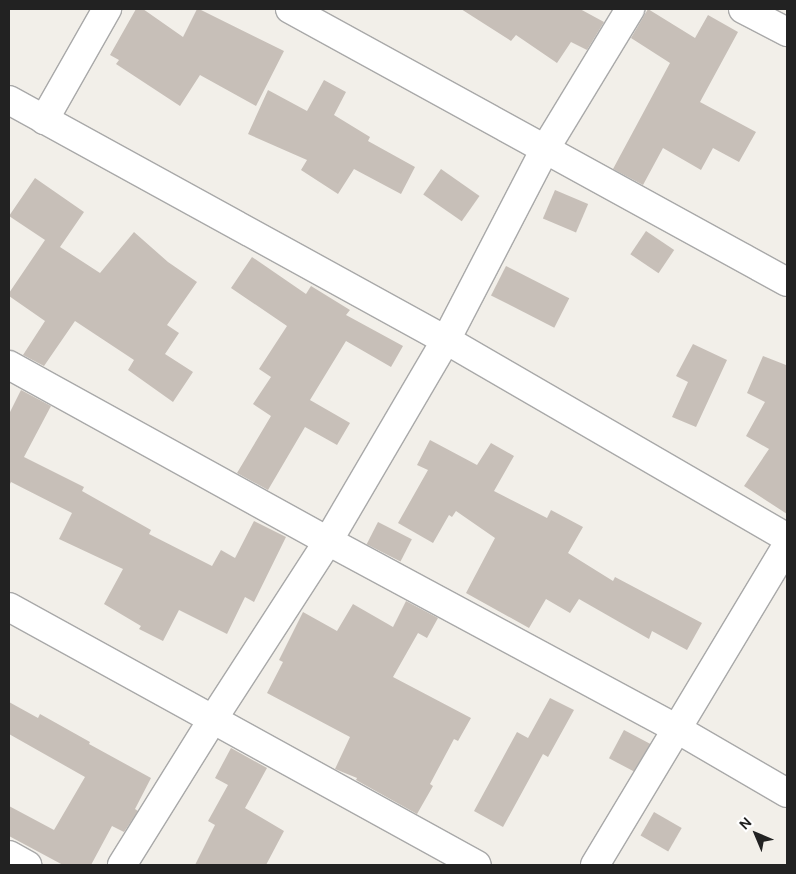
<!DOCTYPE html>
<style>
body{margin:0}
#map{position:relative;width:796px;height:874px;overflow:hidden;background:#f2efe9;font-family:"DM Sans",sans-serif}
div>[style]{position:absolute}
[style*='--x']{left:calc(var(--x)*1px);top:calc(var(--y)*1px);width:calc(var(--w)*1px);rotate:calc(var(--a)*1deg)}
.building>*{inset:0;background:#c7bfb8;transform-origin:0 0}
.roads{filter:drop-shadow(1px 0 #a9a9a9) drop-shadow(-1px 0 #a9a9a9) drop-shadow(0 1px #a9a9a9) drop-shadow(0 -1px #a9a9a9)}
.minor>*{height:28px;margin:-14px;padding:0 14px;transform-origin:14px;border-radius:14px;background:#fff}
span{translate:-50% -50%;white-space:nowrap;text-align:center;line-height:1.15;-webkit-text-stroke:4px #fff;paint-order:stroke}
.frame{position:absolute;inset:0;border:10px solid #222;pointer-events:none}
.north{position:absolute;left:731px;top:809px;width:50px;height:50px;-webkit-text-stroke:4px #fff;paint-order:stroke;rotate:315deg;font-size:14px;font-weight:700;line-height:20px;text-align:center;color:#222}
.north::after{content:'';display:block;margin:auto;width:18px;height:22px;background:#222;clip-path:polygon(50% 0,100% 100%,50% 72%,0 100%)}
</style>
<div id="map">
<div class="building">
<i style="clip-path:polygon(136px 9px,143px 9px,183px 37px,197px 9px,199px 9px,284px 51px,256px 106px,200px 75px,180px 106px,116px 64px,119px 60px,110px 55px)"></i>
<i style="clip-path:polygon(461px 9px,580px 9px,604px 22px,587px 50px,571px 42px,557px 63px,516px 35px,511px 41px)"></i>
<i style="clip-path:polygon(648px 9px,695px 38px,708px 15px,738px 32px,700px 102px,756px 132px,739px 162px,713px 148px,701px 170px,663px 148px,643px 185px,613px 169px,670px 63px,631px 38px)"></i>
<i style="clip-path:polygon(324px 80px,346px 92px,334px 115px,370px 137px,368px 141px,415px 167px,401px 194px,354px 169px,338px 194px,301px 170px,307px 160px,248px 134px,268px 90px,307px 111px)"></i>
<i style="left:441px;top:169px;width:47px;height:31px;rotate:35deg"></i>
<i style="clip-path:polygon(35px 178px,84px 212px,60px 247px,100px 273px,134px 232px,168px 262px,197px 282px,167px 325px,179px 333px,165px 354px,193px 372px,173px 402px,128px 370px,134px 360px,75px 321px,44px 366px,23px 355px,45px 321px,9px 296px,9px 293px,45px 240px,9px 216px)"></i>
<i style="left:555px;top:190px;width:36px;height:31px;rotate:23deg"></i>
<i style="left:646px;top:231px;width:34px;height:28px;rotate:34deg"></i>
<i style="clip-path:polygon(252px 257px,306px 294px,311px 286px,350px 310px,346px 315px,403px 346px,391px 367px,346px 341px,310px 400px,350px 423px,337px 445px,305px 427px,268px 490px,237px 473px,271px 416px,253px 404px,271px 377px,259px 369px,287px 326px,231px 288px)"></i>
<i style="left:506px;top:266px;width:71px;height:33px;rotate:27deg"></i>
<i style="clip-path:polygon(693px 344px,727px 360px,696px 427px,672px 417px,688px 382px,676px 376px)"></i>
<i style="clip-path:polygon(763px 356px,786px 365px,787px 363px,787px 514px,744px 486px,769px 449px,746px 436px,765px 402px,747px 393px)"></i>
<i style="clip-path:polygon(21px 390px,51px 406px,24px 457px,84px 487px,82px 491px,151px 530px,149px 534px,212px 566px,221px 550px,235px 558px,254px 521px,286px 537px,254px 602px,245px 597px,227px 634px,179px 610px,163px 641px,139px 629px,141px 626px,104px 604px,123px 569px,59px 539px,72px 513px,11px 482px,9px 486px,9px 414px)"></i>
<i style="clip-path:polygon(430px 440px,477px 465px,491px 443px,514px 456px,494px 491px,547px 518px,551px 510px,583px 527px,568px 553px,613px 581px,615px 577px,702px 623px,687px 650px,652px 631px,649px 639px,579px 599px,570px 613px,546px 599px,529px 628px,466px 593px,495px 538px,456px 511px,452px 517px,449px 515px,433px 543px,398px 523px,428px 470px,417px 465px)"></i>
<i style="left:378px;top:522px;width:38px;height:25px;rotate:27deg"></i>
<i style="clip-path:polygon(406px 601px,438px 618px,427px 638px,418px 633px,393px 677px,471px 718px,458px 741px,454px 739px,430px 784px,433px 786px,417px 814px,356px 780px,357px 778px,335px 769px,350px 737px,267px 693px,283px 662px,279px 660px,303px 612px,337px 631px,353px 604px,393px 627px)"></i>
<i style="clip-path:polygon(550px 698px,574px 710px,548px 757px,543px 754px,503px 827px,474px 811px,517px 732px,528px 738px)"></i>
<i style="clip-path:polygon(9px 702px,38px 718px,40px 714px,90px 742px,89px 744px,151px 778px,135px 809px,138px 811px,124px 832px,112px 826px,91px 865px,63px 865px,9px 836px,9px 806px,54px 830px,85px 777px,9px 734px)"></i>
<i style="left:624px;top:730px;width:30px;height:32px;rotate:28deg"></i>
<i style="clip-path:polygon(231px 748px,267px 768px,245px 808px,284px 831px,266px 865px,195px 865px,215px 825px,208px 821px,228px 785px,215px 778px)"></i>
<i style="left:654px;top:812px;width:32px;height:27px;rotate:30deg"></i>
</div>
<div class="roads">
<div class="minor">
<i style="--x:290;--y:9;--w:567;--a:28.78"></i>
<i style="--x:743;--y:9;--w:50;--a:27.6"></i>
<i style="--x:9;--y:100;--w:499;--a:28.8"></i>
<i style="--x:446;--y:340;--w:394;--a:30.1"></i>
<i style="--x:44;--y:120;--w:128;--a:-60.4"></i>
<i style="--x:9;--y:365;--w:364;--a:28.9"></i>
<i style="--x:328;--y:541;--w:396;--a:28.3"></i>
<i style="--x:677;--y:729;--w:127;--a:30.2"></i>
<i style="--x:9;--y:607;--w:534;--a:28.87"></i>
<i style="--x:9;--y:855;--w:21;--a:29"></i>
<i style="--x:122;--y:865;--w:172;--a:-58.1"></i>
<i style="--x:213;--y:719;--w:212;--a:-57.1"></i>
<i style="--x:328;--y:541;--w:233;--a:-59.6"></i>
<i style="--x:446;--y:340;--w:215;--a:-62.6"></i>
<i style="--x:545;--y:149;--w:164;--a:-58.7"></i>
<i style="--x:595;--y:865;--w:373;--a:-59"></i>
</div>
</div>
<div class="frame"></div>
<div class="north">N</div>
</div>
